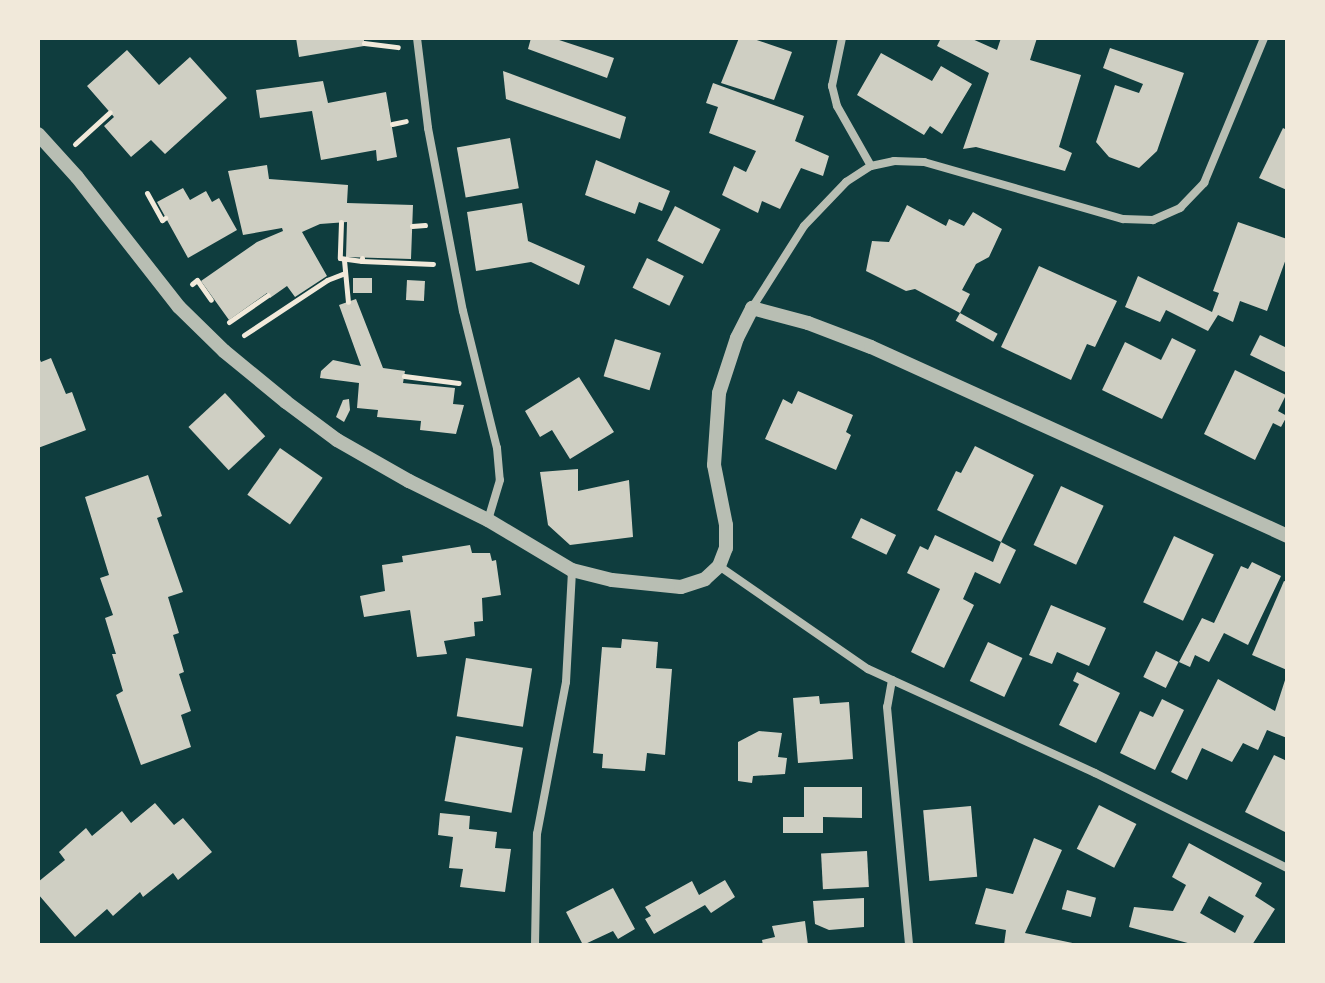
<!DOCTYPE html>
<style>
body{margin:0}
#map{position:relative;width:1325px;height:983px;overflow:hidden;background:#0f3d3e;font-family:Lato,sans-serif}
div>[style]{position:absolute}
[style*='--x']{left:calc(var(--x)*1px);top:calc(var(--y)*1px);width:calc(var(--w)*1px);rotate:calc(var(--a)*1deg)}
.building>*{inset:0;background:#cfcfc3;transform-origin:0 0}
.path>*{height:5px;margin:-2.5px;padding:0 2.5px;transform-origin:2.5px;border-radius:2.5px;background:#f1e9da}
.minor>*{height:8px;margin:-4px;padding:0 4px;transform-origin:4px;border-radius:4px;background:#b8beb3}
.tertiary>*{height:14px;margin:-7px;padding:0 7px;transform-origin:7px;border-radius:7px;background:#b8beb3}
span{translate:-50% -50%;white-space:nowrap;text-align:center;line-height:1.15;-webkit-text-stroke:8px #f1e9da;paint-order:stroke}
.frame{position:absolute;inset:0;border:40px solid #f1e9da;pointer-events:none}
</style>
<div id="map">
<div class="building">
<i style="clip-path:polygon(296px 38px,364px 38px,364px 46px,299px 57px)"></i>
<i style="clip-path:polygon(531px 38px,553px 38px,614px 58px,607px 78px,528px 49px)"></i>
<i style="clip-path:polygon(739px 38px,751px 38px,792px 52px,774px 100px,721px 83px)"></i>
<i style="clip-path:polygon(941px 38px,970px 38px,997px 50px,1001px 38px,1037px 38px,1030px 60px,1081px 75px,1059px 147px,1072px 153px,1065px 171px,976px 147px,963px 149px,989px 73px,937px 46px)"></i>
<i style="clip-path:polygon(1110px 48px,1184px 73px,1157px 151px,1139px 168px,1109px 157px,1096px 142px,1115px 85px,1139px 93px,1143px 84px,1103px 68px)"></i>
<i style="clip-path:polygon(127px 50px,159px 85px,190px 57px,227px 98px,165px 154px,151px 140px,131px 157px,104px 126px,114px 117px,87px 86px)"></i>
<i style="clip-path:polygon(881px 53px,932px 81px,941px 66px,972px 84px,942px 134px,930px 126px,924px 135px,857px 95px)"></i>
<i style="clip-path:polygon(503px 71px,626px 117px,620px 139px,506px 99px)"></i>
<i style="clip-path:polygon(323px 81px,328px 103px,386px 92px,397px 157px,377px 161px,376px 150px,321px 160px,312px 111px,260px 118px,256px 90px)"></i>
<i style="clip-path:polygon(713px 83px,804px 116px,795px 141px,829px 156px,823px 176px,801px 168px,780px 209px,762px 201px,758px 213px,722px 195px,734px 166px,746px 172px,756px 151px,709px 133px,718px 107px,706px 103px)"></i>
<i style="clip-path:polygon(1283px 128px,1287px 130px,1287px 190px,1259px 178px)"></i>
<i style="left:510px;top:138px;width:51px;height:54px;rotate:80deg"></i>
<i style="clip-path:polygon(596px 160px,670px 191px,662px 211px,639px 202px,635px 214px,585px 195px)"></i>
<i style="clip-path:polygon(267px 165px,269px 179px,348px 185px,347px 203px,413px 205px,411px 259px,346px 257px,347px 222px,320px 224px,302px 232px,327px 276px,295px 297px,287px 286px,270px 298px,267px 293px,229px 320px,201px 281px,257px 242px,283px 231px,282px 228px,243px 235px,228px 171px)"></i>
<i style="clip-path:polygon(183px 188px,190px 200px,206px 191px,212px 202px,219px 198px,237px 230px,188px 258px,157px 202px)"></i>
<i style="clip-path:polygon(522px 203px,528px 241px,585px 266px,579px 285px,531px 262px,476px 271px,467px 212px)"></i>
<i style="clip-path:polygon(907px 205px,946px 226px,949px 219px,964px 226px,973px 212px,1002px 229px,989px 257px,976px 264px,962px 290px,970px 294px,960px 313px,915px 289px,906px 291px,866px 271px,872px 241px,889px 242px)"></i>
<i style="left:675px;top:206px;width:51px;height:39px;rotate:27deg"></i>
<i style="clip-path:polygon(1238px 222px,1287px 239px,1287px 256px,1267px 311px,1240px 301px,1233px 322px,1218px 315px,1208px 331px,1166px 310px,1160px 322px,1125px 307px,1138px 276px,1212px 312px,1219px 293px,1213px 291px)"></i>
<i style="left:647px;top:258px;width:41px;height:33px;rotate:26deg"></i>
<i style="clip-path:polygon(1039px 266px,1117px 301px,1095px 347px,1087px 344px,1071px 380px,1001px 347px)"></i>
<i style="left:353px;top:278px;width:19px;height:15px"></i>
<i style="left:407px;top:280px;width:18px;height:20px;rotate:3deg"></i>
<i style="clip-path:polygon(356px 299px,383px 368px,405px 371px,403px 383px,455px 388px,453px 404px,464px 405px,456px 434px,420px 430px,421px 421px,377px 417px,378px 410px,357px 408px,359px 383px,320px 378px,321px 371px,333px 360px,361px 366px,339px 305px)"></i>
<i style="left:960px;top:313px;width:43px;height:9px;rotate:29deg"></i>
<i style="clip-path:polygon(1260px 335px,1287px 348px,1287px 373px,1250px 355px)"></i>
<i style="clip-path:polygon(1172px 338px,1196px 350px,1162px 419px,1102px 390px,1125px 342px,1161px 360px)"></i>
<i style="left:615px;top:339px;width:48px;height:39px;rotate:17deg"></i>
<i style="clip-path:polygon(38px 355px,41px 362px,51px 358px,66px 394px,72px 392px,86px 430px,38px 448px)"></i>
<i style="clip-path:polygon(1235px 370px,1286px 395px,1278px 411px,1287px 416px,1281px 427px,1273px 423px,1255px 460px,1204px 434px)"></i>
<i style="clip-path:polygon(579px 377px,614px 432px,570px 459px,552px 430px,540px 437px,525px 411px)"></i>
<i style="clip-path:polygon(798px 391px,853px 415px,846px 432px,851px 435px,836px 470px,765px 439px,783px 399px,792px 404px)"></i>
<i style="left:225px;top:393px;width:59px;height:50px;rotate:47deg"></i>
<i style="clip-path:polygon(349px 399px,350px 410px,344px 422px,336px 417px,343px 400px)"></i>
<i style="clip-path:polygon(975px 446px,1034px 475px,1001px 542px,937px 510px,956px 471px,961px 473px)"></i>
<i style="left:280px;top:448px;width:52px;height:57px;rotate:35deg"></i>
<i style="clip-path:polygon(578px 469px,578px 491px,629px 480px,633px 537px,570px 545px,548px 525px,540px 472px)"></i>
<i style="clip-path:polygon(148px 475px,162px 516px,157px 518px,183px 592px,168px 597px,179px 633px,173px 635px,184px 672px,179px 674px,191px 711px,181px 715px,191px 747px,141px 765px,116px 695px,123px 691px,112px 654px,116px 654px,105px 618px,113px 615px,100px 578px,109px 575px,85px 497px)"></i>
<i style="left:1061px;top:486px;width:47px;height:65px;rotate:25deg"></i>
<i style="left:861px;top:518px;width:39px;height:22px;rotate:26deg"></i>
<i style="clip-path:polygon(935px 535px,993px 562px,1001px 542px,1016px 550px,1000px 584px,975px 572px,963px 599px,974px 605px,944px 668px,911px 652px,940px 589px,907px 573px,920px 546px,928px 550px)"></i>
<i style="left:1174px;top:536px;width:44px;height:73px;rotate:25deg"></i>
<i style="clip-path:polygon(470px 545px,472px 553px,490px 553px,492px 561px,496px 560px,501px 595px,482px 598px,483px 621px,474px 622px,475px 636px,444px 641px,447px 654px,417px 657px,410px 610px,364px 617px,360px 596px,385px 591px,382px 565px,403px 562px,402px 556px)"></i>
<i style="clip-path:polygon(1252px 562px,1281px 576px,1248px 645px,1224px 633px,1209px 662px,1195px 655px,1190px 667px,1179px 662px,1202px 618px,1214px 623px,1241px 566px,1248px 569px)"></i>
<i style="clip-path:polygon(1284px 581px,1287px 582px,1287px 670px,1252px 655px)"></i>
<i style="clip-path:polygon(1051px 605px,1106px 628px,1089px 666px,1057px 652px,1052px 664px,1029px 655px)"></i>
<i style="clip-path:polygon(622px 639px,658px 642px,656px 668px,672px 669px,665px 755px,647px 753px,645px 771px,602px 768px,603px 754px,593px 753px,602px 647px,621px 648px)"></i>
<i style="left:988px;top:642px;width:38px;height:43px;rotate:25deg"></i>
<i style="left:1156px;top:651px;width:25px;height:29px;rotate:26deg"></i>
<i style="left:466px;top:658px;width:67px;height:59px;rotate:9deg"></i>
<i style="clip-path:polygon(1077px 672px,1120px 693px,1096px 743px,1059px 725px,1079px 684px,1073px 681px)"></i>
<i style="clip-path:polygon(1287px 674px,1287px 738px,1267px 730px,1258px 750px,1243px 743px,1232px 762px,1202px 748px,1187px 780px,1171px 772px,1218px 679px,1275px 711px)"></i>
<i style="clip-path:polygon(819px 696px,820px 704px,849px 702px,853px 759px,798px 763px,793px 698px)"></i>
<i style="clip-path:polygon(1162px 699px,1184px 710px,1155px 770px,1120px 753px,1140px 711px,1153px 717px)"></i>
<i style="clip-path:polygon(759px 731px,782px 733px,778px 757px,787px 758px,785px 774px,753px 776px,752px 783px,738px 781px,738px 742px)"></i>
<i style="left:456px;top:736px;width:68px;height:66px;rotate:10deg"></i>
<i style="clip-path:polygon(1274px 755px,1287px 761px,1287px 833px,1245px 812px)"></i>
<i style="clip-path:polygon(804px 787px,862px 787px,862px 818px,823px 817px,823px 833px,783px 833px,783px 817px,804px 817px)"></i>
<i style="clip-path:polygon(155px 803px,174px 825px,183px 818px,212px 852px,178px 880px,173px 873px,143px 897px,140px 892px,113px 916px,107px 909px,75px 937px,38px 894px,38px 882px,65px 860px,59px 852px,86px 828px,92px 836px,122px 811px,131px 823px)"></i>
<i style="left:1099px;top:805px;width:42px;height:49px;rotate:27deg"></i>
<i style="left:971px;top:806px;width:71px;height:48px;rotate:85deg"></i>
<i style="clip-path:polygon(440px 813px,470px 816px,469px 829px,497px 832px,495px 848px,511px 849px,505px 892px,460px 887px,463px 869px,449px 868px,453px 837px,438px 835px)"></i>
<i style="clip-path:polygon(1034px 838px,1062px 850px,1025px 933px,1082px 945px,1004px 945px,1006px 930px,975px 924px,986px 888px,1013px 894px)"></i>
<i style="clip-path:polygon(evenodd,1189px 843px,1262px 883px,1255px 896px,1275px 909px,1252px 945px,1195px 945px,1129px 927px,1134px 907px,1173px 911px,1186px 885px,1172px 877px,1189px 843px,1209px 896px,1244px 916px,1235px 933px,1200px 913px,1209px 896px)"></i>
<i style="left:867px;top:851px;width:36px;height:46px;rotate:87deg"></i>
<i style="clip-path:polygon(725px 880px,735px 897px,711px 913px,705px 905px,654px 934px,645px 919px,651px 916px,645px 907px,692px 881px,699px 895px)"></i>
<i style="clip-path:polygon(613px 888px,635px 929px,618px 939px,613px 931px,583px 945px,566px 912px)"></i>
<i style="left:1067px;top:890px;width:30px;height:20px;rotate:15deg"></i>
<i style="clip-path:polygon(864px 898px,864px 927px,829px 930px,815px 924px,813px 901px)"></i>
<i style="clip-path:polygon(805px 921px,808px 945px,763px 945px,762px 940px,775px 937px,772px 926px)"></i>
</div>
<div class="path">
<i style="--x:364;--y:43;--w:34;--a:7"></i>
<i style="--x:392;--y:124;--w:14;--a:-12"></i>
<i style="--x:75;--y:144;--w:47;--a:-42.4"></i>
<i style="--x:147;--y:193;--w:31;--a:61"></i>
<i style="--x:162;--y:220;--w:4;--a:-34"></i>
<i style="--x:341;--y:222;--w:36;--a:92"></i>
<i style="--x:340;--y:258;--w:22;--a:8"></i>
<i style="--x:412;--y:226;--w:13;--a:-4"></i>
<i style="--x:362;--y:258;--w:3;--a:90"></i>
<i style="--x:362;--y:261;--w:71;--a:2.4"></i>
<i style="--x:344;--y:260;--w:42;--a:84.6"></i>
<i style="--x:192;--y:284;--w:6;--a:-39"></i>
<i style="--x:197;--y:280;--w:24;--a:55"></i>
<i style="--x:229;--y:322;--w:47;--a:-34.7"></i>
<i style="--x:244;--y:335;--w:100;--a:-33.5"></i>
<i style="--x:327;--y:280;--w:19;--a:-21"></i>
<i style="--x:404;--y:376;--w:55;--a:7.3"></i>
</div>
<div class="minor">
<i style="--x:417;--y:38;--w:91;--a:83"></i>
<i style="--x:428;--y:128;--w:186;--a:79.2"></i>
<i style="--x:463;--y:311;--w:141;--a:76.1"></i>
<i style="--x:497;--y:448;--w:32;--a:85"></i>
<i style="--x:500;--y:480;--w:42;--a:106.7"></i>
<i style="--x:871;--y:166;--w:24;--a:-12"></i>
<i style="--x:894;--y:161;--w:30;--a:2"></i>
<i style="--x:924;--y:162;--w:207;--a:16"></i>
<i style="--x:1123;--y:219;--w:30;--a:2"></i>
<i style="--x:1153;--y:220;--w:30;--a:-24"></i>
<i style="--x:1180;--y:208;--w:35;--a:-46"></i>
<i style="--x:1204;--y:183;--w:157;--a:-67.5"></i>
<i style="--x:752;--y:308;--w:97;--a:-57.6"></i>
<i style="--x:804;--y:226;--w:61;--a:-46.3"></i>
<i style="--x:846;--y:182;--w:30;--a:-33"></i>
<i style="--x:871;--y:166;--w:69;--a:-119.5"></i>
<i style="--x:837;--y:106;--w:21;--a:-104"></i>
<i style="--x:832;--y:86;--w:49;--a:-78.2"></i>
<i style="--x:719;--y:566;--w:181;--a:34.7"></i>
<i style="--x:868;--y:669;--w:250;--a:24.6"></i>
<i style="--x:1095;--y:773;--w:214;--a:26.3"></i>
<i style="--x:892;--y:680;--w:27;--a:100"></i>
<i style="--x:887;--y:707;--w:239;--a:84.7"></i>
<i style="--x:535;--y:945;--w:111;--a:-89"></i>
<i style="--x:537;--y:834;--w:155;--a:-79.2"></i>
<i style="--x:566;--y:682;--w:112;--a:-86.9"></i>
</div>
<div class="tertiary">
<i style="--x:38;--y:134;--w:58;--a:47.8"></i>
<i style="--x:77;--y:177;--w:165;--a:51.9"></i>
<i style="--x:179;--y:307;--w:63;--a:44.4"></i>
<i style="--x:224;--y:351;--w:80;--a:39.4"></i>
<i style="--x:286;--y:402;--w:64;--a:36.7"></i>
<i style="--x:337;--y:440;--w:83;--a:29.7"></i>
<i style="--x:409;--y:481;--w:88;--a:26.3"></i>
<i style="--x:488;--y:520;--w:98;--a:30.8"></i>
<i style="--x:572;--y:570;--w:41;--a:14"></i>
<i style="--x:612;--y:580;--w:69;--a:5.8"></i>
<i style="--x:681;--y:587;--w:25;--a:-18"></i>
<i style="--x:705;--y:579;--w:19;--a:-43"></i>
<i style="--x:719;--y:566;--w:19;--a:-69"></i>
<i style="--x:726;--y:548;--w:23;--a:-90"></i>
<i style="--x:726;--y:525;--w:61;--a:-101.3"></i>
<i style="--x:714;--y:465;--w:72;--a:-86"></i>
<i style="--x:719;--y:393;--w:58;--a:-71.9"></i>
<i style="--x:737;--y:338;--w:34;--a:-63"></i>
<i style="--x:752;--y:308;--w:58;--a:15"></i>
<i style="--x:808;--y:323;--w:67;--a:20.9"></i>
<i style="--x:871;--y:347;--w:457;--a:24.4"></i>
</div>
<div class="frame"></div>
</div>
